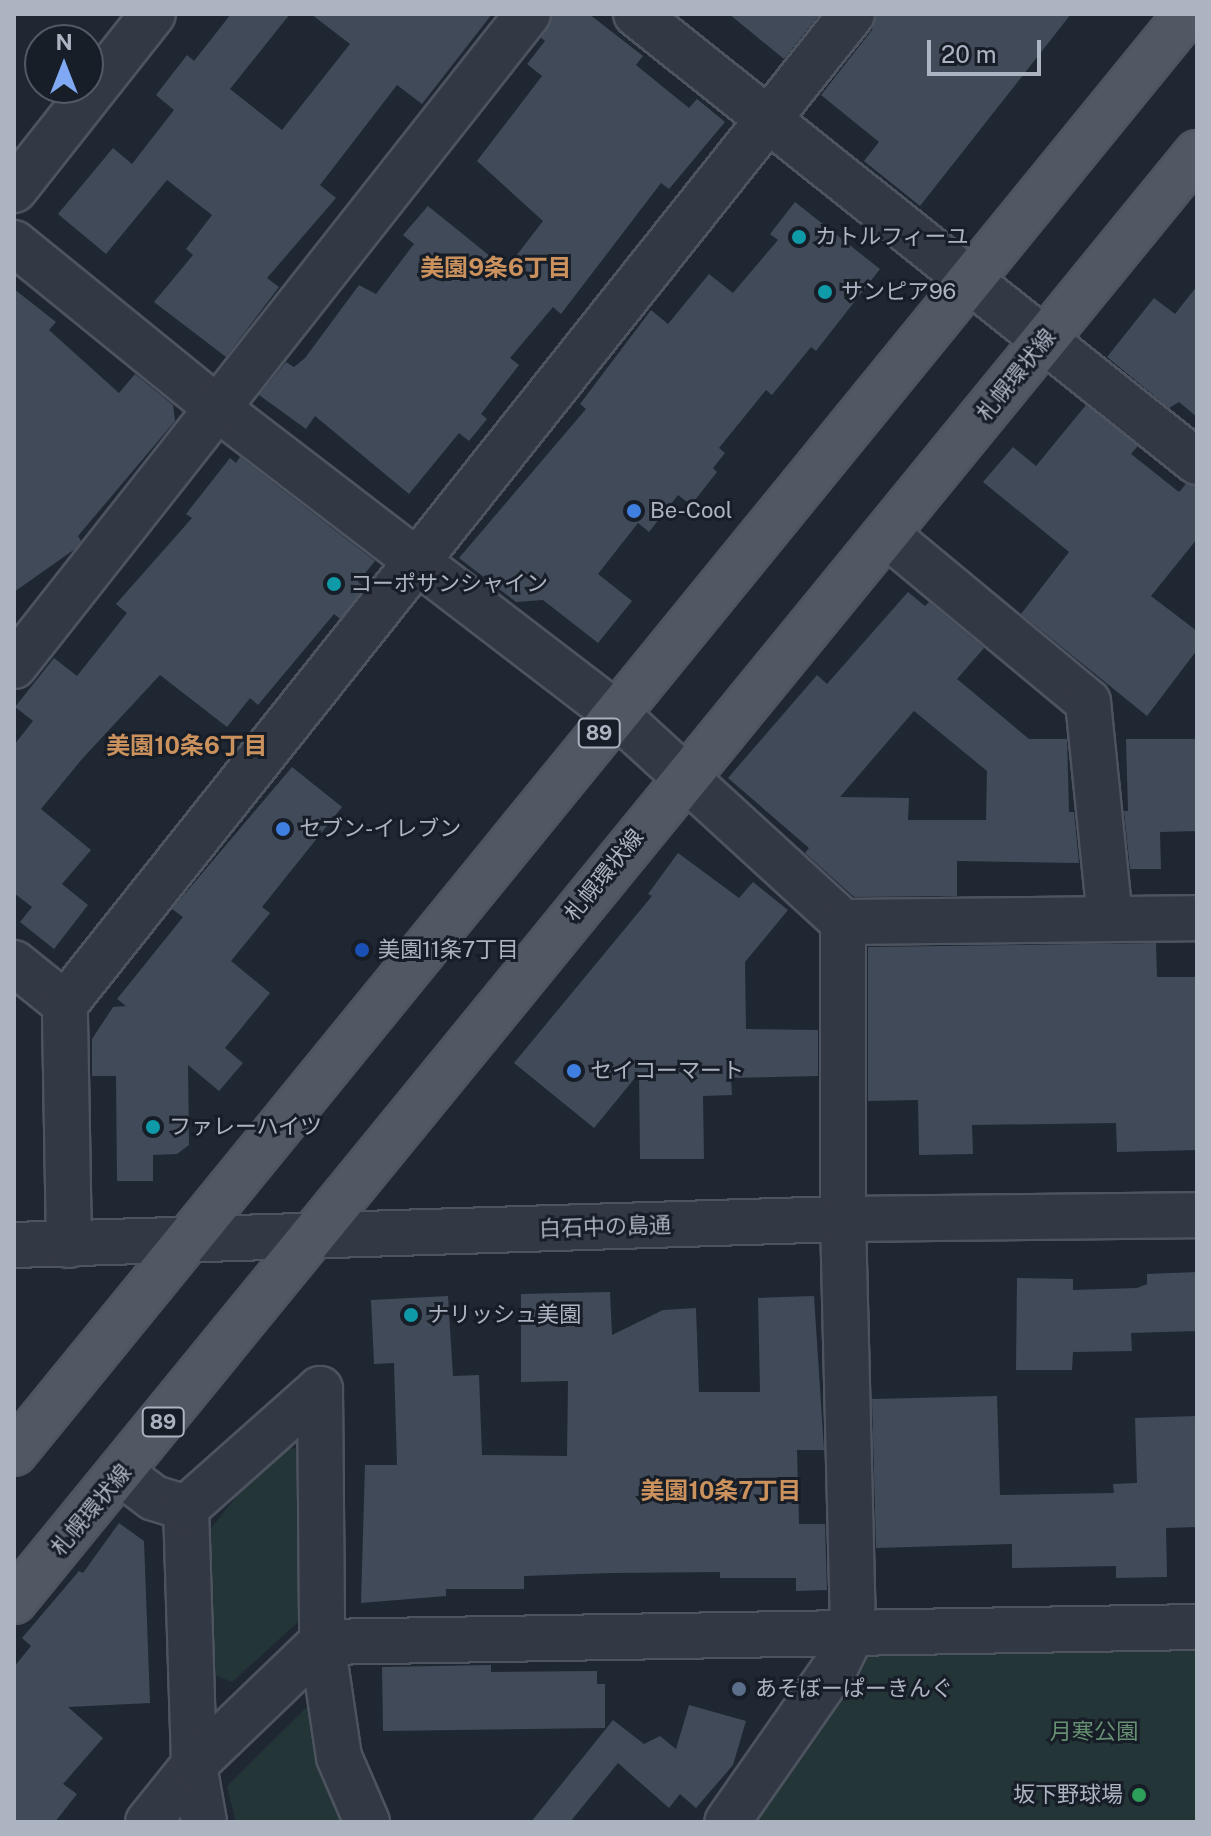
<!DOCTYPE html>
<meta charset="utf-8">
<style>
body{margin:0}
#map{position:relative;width:1211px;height:1836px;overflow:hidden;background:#1f2733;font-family:"Public Sans","Noto Sans JP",sans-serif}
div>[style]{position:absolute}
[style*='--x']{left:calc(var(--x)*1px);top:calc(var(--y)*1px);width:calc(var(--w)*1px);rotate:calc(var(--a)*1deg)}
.green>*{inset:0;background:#243537}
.building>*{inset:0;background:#414a58}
.roads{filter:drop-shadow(2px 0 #4d5460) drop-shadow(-2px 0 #4d5460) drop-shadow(0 2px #4d5460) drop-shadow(0 -2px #4d5460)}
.minor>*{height:44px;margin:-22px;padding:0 22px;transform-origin:22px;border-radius:22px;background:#333944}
.major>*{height:44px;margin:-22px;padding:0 22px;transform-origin:22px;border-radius:22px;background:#505864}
.dots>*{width:22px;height:22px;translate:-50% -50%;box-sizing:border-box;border:4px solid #181e28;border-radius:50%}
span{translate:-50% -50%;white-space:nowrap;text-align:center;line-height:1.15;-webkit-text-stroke:6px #181e28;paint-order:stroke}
.shield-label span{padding:2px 6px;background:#181e28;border:2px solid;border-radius:6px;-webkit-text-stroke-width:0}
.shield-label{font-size:20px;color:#acb4c2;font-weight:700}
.poi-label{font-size:22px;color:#acb4c2}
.left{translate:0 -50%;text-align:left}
.right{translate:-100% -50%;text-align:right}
.street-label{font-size:22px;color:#acb4c2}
.park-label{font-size:22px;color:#669071}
.neighbourhood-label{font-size:24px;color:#cc925d;font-weight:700}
.frame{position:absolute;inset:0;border:16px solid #acb4c2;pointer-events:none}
.north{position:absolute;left:24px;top:24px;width:80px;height:80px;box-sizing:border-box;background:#181e28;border:2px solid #535a66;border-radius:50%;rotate:0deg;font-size:22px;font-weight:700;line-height:32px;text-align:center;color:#acb4c2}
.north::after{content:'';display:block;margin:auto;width:28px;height:36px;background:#81a8f2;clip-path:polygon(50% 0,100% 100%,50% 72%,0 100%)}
.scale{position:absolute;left:927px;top:40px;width:114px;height:36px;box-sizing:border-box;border:4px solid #acb4c2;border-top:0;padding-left:10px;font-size:24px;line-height:28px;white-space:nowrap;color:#acb4c2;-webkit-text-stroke:6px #181e28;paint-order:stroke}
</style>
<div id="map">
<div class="green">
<i style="clip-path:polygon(295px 1448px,308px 1460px,309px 1612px,232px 1682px,205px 1671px,206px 1535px,271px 1452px)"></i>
<i style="clip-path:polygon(1197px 1639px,1197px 1822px,749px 1822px,868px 1649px)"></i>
<i style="clip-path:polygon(311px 1703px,342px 1822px,236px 1822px,227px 1786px)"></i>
</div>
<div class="building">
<i style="clip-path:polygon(231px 14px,290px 14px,230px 89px,282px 130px,350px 44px,311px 14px,492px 14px,422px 104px,397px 85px,320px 185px,336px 198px,267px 278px,279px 287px,226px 357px,154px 302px,193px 255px,186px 249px,212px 215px,167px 180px,106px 254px,58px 214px,113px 148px,132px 164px,174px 110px,156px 95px,187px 55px,194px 61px)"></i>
<i style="clip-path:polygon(552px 14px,589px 14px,643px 56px,636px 65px,689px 108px,697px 99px,725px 122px,669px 189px,661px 183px,561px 314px,553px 307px,510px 358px,519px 365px,481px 414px,487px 419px,469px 441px,459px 433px,409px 494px,315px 416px,306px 429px,259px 395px,286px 362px,294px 367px,305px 358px,359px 285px,376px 294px,414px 244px,403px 235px,428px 206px,506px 269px,543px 221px,477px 161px,542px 76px,527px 64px,545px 41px,541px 38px)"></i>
<i style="clip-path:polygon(729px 14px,820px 14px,784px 59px)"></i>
<i style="clip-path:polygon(876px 14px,1071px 14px,920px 206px,864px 161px,879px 142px,821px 95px,872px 30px)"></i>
<i style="clip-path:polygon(795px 202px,880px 269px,816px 351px,811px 347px,772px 395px,766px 390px,719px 448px,725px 453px,713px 468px,717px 472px,691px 505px,678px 495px,649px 532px,638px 523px,598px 574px,632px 601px,598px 643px,543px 600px,516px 602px,459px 558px,586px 409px,580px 404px,651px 310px,668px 324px,709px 274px,733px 293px,778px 240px,770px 234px)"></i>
<i style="clip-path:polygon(1197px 286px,1197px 417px,1179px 402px,1169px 408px,1107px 357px,1154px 298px,1175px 314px)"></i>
<i style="clip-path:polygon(14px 289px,56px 322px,49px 330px,119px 393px,135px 374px,173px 405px,175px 421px,78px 536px,81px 541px,75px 549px,14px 592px)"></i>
<i style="clip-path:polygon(1086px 405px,1138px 446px,1131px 454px,1179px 492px,1186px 484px,1197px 486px,1197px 539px,1151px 596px,1197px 631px,1197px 650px,1147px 716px,1021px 614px,1069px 552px,983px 482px,1013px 447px,1036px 466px)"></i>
<i style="clip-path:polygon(240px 457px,375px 561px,358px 582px,365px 587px,340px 619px,334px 614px,258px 705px,250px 698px,227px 727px,160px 675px,82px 759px,41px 809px,91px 850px,62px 884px,88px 905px,54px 949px,20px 922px,32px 907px,14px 893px,14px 745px,33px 721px,15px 707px,54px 658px,77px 676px,127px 613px,116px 604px,192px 518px,186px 514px,230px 458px,236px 463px)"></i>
<i style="clip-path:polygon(evenodd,908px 592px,925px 606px,929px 602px,984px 648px,957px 679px,1029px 739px,1067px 739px,1069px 812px,1074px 812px,1079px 863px,957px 861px,957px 896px,854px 897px,805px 853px,809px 848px,728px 778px,817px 675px,827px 684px,908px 592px,914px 711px,987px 771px,986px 820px,908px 820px,909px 798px,840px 797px,914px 711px)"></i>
<i style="clip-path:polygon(1126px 739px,1197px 739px,1197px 831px,1160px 832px,1161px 869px,1130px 869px,1124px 811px,1128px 811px)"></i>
<i style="clip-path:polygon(292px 767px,342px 807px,262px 907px,270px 913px,231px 961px,270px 993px,225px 1048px,243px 1063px,219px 1091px,188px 1065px,189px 1145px,177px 1154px,153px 1155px,153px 1181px,117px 1181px,116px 1076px,92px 1076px,92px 1039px,113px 1007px,126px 1006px,117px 999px,183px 917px,172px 909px)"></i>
<i style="clip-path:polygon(678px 853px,739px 898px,753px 882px,788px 910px,745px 962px,746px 1029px,818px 1030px,818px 1076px,731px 1078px,732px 1095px,703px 1096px,704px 1159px,640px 1159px,639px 1073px,594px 1128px,514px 1063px,652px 896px,648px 894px)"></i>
<i style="clip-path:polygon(1156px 943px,1157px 977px,1197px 977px,1197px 1150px,1117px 1152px,1116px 1123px,972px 1125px,973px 1154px,919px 1155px,918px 1100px,868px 1101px,868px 947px)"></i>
<i style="clip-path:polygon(1197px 1272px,1197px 1331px,1131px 1333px,1132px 1351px,1073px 1352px,1072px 1370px,1016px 1370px,1017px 1278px,1073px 1279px,1073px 1290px,1137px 1288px,1147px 1284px,1147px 1274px)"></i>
<i style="clip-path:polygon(610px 1292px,612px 1335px,663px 1310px,696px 1308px,699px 1392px,760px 1392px,758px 1298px,814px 1296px,824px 1450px,797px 1450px,799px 1524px,825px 1524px,827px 1590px,796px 1591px,796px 1578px,720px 1578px,720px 1572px,610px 1573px,524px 1576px,524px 1589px,446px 1589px,446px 1596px,361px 1603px,365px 1465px,397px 1465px,394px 1363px,374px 1364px,371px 1300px,448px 1296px,453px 1376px,479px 1375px,482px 1455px,567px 1456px,568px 1381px,521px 1382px,521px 1294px)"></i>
<i style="clip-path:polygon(997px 1396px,1000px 1495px,1114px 1493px,1113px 1484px,1137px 1483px,1135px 1418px,1197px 1416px,1197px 1527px,1166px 1528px,1167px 1577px,1116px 1578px,1116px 1566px,1012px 1568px,1012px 1544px,876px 1548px,872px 1399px)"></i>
<i style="clip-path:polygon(119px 1523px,144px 1541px,150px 1703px,68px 1707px,103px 1738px,63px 1784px,77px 1794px,55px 1822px,14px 1822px,14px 1667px,31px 1646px,22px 1638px,79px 1571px,83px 1573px)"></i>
<i style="clip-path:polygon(491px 1665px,491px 1672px,597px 1671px,597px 1684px,605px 1684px,605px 1728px,383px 1731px,382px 1667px)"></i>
<i style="clip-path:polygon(689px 1705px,746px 1721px,733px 1765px,696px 1808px,680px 1794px,669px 1808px,618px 1763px,570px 1822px,531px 1822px,613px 1720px,644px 1744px,660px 1736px,676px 1749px)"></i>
</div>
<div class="roads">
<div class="minor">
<i style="--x:636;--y:14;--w:718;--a:38.61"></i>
<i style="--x:14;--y:190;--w:224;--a:-51.7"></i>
<i style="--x:14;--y:243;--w:262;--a:39.1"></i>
<i style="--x:217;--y:408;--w:501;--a:37.46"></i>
<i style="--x:615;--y:713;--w:309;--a:42.5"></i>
<i style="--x:843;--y:922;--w:297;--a:90"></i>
<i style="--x:843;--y:1219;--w:412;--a:88.6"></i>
<i style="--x:853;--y:1631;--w:39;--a:116"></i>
<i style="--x:836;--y:1666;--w:190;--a:124.9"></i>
<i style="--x:887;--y:535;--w:261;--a:39.7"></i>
<i style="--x:1088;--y:702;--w:218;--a:84.2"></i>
<i style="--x:14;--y:666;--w:830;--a:-51.75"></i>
<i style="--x:843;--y:922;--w:354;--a:-0.6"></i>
<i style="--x:14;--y:963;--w:65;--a:38.8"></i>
<i style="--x:14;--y:1245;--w:829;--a:-1.8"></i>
<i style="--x:843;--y:1219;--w:354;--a:-0.6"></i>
<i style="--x:69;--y:1245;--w:241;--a:-91"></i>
<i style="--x:65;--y:1004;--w:1265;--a:-51.52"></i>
<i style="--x:122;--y:1474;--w:40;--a:37"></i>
<i style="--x:154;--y:1498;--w:34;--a:17"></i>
<i style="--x:186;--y:1508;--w:257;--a:88.2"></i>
<i style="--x:194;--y:1765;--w:58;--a:80"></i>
<i style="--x:186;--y:1508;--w:179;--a:-41.6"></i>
<i style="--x:320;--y:1389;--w:253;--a:89.5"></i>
<i style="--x:322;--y:1642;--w:116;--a:81.6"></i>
<i style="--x:339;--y:1757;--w:71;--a:66.7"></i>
<i style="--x:148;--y:1822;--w:73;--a:-51.1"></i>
<i style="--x:194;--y:1765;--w:178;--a:-43.9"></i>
<i style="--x:322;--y:1642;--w:875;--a:-0.98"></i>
</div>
<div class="major">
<i style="--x:14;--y:1453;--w:1857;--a:-50.81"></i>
<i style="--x:14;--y:1601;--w:1870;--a:-50.75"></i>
</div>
</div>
<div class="dots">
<i style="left:799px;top:237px;background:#0f9aa8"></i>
<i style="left:825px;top:292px;background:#0f9aa8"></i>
<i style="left:634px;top:511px;background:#3f7fe0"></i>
<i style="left:334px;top:584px;background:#0f9aa8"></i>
<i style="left:283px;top:829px;background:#3f7fe0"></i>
<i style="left:362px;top:950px;background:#1a4fb4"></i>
<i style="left:574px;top:1071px;background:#3f7fe0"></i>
<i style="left:153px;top:1127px;background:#0f9aa8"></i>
<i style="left:411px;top:1315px;background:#0f9aa8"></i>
<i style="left:739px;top:1689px;background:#5c6f8a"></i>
<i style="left:1139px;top:1795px;background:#2e9e5b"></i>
</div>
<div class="shield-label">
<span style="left:599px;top:733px">89</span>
<span style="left:163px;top:1422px">89</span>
</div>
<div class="poi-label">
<span class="left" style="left:815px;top:237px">カトルフィーユ</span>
<span class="left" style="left:841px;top:292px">サンピア96</span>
<span class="left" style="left:650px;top:511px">Be-Cool</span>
<span class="left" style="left:350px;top:584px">コーポサンシャイン</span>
<span class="left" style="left:299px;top:829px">セブン-イレブン</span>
<span class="left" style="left:378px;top:950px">美園11条7丁目</span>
<span class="left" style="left:590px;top:1071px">セイコーマート</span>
<span class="left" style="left:169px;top:1127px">ファレーハイツ</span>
<span class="left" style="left:427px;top:1315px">ナリッシュ美園</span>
<span class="left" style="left:755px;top:1689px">あそぼーぱーきんぐ</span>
<span class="right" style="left:1123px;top:1795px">坂下野球場</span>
</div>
<div class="street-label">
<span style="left:1016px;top:375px;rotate:-51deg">札幌環状線</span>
<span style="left:604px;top:875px;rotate:-51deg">札幌環状線</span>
<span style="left:605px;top:1227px;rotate:-2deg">白石中の島通</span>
<span style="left:91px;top:1510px;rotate:-50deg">札幌環状線</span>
</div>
<div class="park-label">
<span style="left:1094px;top:1732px">月寒公園</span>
</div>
<div class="neighbourhood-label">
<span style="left:496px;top:268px">美園9条6丁目</span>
<span style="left:187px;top:746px">美園10条6丁目</span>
<span style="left:721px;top:1491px">美園10条7丁目</span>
</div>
<div class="frame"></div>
<div class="north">N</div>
<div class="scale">20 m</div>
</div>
